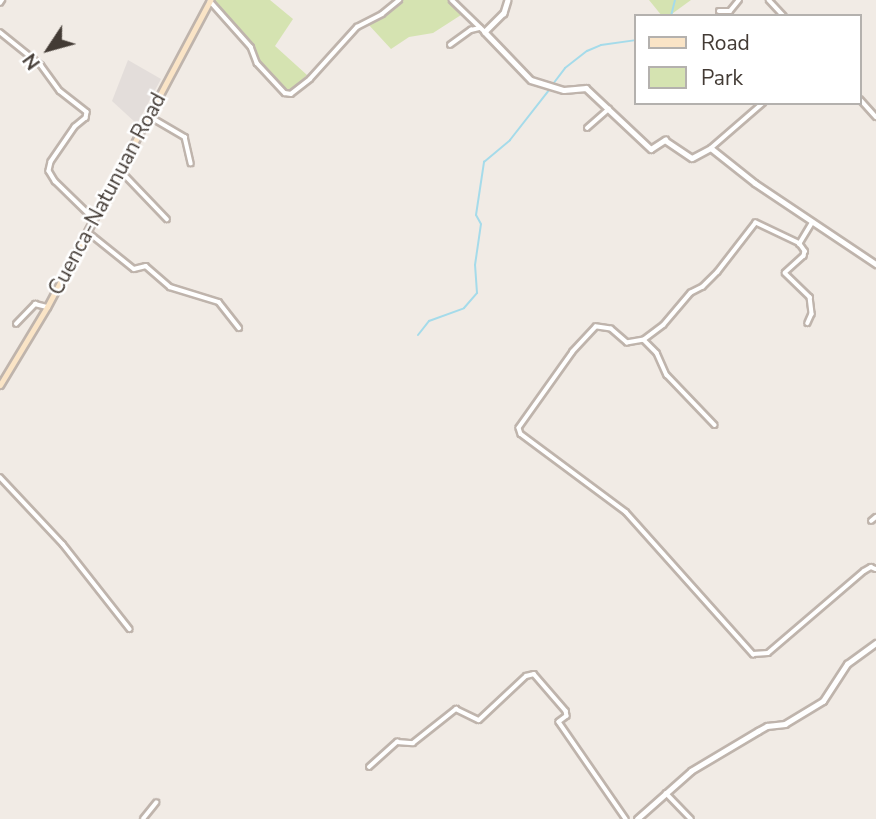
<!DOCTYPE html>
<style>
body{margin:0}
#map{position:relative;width:876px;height:819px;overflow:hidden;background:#f1ebe5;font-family:"Nunito Sans",sans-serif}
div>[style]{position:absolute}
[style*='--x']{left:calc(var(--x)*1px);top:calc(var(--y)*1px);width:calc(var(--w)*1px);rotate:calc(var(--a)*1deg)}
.industrial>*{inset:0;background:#e3ddda}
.green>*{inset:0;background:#d5e3b1}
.stream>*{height:2px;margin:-1px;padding:0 1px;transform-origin:1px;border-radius:1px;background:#a5dbea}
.roads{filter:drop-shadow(2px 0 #bfb4ac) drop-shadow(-2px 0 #bfb4ac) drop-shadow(0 2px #bfb4ac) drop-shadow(0 -2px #bfb4ac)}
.minor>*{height:3.5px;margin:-1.75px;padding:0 1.75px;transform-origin:1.75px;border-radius:1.75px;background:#fff}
.tertiary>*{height:4.5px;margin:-2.25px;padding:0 2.25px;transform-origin:2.25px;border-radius:2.25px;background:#fff}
.secondary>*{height:5px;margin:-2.5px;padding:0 2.5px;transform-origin:2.5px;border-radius:2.5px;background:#fae4c6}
span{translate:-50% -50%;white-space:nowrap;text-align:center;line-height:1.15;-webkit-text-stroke:5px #fff;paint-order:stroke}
.street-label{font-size:21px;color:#433b35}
.legend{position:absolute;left:634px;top:14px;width:228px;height:91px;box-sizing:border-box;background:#fff;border:2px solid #b4b1ae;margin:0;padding:9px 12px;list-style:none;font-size:21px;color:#433b35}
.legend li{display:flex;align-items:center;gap:14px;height:35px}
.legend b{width:35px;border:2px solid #b4b1ae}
.north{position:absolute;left:14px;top:14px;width:70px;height:70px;-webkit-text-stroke:5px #fff;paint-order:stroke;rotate:234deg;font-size:19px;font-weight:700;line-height:28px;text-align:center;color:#433b35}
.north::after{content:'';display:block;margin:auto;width:24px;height:32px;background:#433b35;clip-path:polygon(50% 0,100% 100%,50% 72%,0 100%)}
</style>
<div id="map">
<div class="industrial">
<i style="clip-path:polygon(128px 60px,161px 79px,137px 124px,112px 101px)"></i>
</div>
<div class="green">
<i style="clip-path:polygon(214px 0,270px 0,293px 19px,275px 46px,307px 75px,294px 89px,286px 90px,254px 59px,250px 44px,212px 4px)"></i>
<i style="clip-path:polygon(399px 0,448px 0,461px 15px,433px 33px,409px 37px,391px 49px,368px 24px)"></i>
<i style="clip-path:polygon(649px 0,691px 0,669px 16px,662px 16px)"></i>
</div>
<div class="stream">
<i style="--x:671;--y:16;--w:16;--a:-76"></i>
<i style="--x:553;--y:84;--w:20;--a:-53"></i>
<i style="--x:565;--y:68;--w:28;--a:-38"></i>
<i style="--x:587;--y:51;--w:15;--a:-23"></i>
<i style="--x:601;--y:45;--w:35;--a:-8"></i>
<i style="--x:418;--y:335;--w:18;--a:-52"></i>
<i style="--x:429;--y:321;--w:37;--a:-20"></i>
<i style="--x:464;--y:308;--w:20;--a:-49"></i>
<i style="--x:477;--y:293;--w:28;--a:-94"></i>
<i style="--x:475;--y:265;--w:41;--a:-81.7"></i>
<i style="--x:481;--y:224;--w:10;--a:-119"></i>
<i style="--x:476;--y:215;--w:54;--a:-81.4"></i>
<i style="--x:484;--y:162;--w:34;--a:-40"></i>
<i style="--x:510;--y:140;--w:63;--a:-52"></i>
</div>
<div class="roads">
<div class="minor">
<i style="--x:452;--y:0;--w:46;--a:44.1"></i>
<i style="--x:769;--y:0;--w:22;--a:47"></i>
<i style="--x:210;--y:1;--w:62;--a:48.3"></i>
<i style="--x:251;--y:47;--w:17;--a:69"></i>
<i style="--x:257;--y:63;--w:41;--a:47"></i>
<i style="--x:285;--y:93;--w:6;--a:9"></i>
<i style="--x:291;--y:94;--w:24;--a:-38"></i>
<i style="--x:310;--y:79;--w:70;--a:-47.9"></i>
<i style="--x:357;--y:27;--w:28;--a:-27"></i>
<i style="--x:382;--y:14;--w:22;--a:-39"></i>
<i style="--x:0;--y:3;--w:4;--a:-56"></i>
<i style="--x:719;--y:11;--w:11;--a:0"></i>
<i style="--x:730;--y:11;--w:14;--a:-51"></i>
<i style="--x:0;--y:32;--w:53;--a:38.8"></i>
<i style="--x:41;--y:65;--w:32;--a:54"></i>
<i style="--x:60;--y:91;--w:34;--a:38"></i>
<i style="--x:87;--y:112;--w:6;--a:99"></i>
<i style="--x:86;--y:118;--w:14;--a:141"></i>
<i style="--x:75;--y:127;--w:42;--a:124.4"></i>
<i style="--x:51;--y:162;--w:9;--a:103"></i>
<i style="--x:49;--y:171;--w:12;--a:59"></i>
<i style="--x:55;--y:181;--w:53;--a:44.2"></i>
<i style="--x:450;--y:45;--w:26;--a:-36"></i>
<i style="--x:471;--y:30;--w:9;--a:-13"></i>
<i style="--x:860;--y:99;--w:24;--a:48"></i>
<i style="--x:149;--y:116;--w:42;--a:30.3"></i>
<i style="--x:185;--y:137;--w:27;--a:77"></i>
<i style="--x:587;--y:128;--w:29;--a:-41"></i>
<i style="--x:711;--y:148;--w:69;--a:-40.9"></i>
<i style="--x:120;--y:170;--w:68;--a:46.2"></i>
<i style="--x:813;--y:222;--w:26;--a:121"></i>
<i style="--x:800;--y:244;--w:49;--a:-154.5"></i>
<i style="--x:756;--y:223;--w:62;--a:127.8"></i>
<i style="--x:718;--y:272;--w:21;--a:135"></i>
<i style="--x:703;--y:287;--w:13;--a:153"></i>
<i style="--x:691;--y:293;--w:42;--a:130.2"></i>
<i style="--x:664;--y:325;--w:25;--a:143"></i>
<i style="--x:644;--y:340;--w:17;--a:170"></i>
<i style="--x:627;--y:343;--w:21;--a:-139"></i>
<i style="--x:611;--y:329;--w:15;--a:-172"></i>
<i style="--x:596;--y:327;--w:34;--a:133"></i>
<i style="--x:573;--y:352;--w:93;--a:125.4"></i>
<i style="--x:519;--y:428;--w:6;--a:72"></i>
<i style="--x:521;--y:434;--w:131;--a:36.6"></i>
<i style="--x:626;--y:512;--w:191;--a:48.2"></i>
<i style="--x:753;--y:654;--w:15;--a:-4"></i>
<i style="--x:768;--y:653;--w:126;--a:-40.5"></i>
<i style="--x:864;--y:571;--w:8;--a:-30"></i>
<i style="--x:871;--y:567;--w:5;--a:22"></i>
<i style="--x:88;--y:232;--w:59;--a:38.8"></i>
<i style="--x:134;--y:269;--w:12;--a:-14"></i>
<i style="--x:146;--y:266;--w:32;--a:41"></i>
<i style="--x:170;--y:287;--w:51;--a:17"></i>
<i style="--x:219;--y:302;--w:33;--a:52"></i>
<i style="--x:800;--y:244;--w:9;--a:54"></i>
<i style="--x:805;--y:251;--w:5;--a:101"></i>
<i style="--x:804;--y:256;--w:25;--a:138"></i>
<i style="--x:785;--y:273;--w:35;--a:44"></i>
<i style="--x:810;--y:297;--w:17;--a:83"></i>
<i style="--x:812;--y:314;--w:10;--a:114"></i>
<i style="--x:16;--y:324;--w:28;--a:-46"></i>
<i style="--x:35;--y:304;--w:12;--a:14"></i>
<i style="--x:644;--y:340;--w:18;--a:45"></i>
<i style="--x:657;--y:353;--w:24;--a:66"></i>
<i style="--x:667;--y:375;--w:69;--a:46.2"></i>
<i style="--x:0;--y:477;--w:92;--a:46.8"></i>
<i style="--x:63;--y:544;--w:108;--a:51.8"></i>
<i style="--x:871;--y:521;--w:6;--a:-39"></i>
<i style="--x:369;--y:767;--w:38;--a:-42"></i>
<i style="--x:397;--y:742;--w:16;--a:4"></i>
<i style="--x:413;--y:743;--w:55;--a:-38.3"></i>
<i style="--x:456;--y:709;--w:25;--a:26"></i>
<i style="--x:479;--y:720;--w:64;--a:-43.1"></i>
<i style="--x:526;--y:676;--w:8;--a:-14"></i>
<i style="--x:534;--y:674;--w:49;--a:49.1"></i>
<i style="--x:566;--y:711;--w:5;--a:79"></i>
<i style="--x:567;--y:716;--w:10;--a:143"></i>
<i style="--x:559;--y:722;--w:118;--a:55.4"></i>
<i style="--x:666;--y:793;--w:36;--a:46"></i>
<i style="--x:143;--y:819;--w:21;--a:-51"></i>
</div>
<div class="tertiary">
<i style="--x:508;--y:0;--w:14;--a:107"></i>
<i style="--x:504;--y:13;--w:27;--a:135"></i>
<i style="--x:485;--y:32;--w:66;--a:46.2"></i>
<i style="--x:531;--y:80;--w:34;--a:17"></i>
<i style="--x:564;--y:90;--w:22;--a:-5"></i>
<i style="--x:586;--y:88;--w:89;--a:43.2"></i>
<i style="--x:651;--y:149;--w:17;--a:-33"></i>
<i style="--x:665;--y:140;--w:32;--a:34"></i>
<i style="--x:692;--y:158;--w:21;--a:-28"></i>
<i style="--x:711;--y:148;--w:56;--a:38.5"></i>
<i style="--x:755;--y:183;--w:146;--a:33.8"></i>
<i style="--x:637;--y:819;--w:72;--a:-41.6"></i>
<i style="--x:691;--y:771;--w:78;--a:-30.8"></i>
<i style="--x:758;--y:731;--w:10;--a:-29"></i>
<i style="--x:767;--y:726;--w:18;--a:-6"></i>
<i style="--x:785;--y:724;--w:44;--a:-31.2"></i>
<i style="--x:823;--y:701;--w:44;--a:-57"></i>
<i style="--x:847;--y:664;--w:36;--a:-36"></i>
</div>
<div class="secondary">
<i style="--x:0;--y:385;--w:91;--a:-58.9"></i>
<i style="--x:47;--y:307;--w:348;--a:-62"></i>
</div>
</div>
<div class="street-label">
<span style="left:107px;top:194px;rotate:-62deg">Cuenca-Natunuan Road</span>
</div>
<ul class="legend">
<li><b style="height:9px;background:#fae4c6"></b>Road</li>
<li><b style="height:19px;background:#d5e3b1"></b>Park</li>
</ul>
<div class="north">N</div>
</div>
